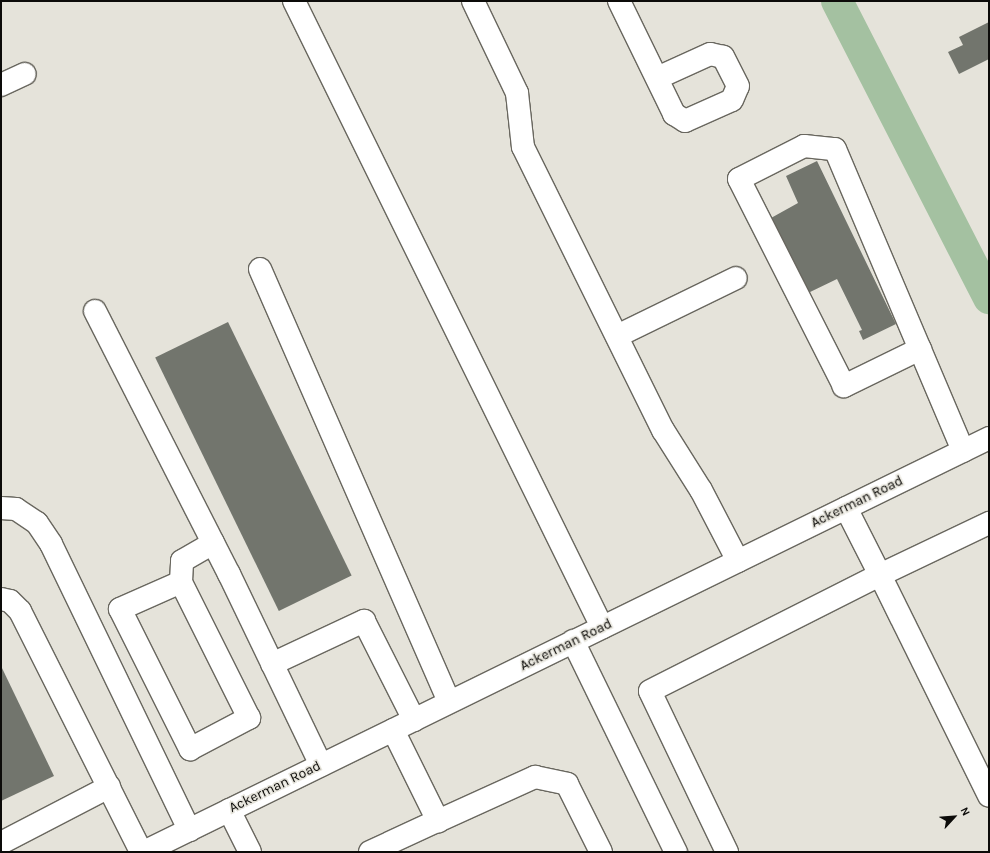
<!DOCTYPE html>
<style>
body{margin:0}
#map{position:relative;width:990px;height:853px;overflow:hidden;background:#e5e3da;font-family:Karla,sans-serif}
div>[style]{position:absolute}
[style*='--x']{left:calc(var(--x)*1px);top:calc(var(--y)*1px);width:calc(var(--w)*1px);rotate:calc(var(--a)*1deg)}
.river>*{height:32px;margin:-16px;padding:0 16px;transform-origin:16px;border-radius:16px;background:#a4c1a1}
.building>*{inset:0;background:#72756d;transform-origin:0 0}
.roads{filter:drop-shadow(1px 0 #69675f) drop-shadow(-1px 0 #69675f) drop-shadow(0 1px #69675f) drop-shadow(0 -1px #69675f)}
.minor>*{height:22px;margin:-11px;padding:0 11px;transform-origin:11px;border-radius:11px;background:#fff}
span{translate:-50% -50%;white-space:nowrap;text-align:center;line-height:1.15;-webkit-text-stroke:3px #e5e3da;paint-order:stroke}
.street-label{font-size:14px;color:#0c0b09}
.frame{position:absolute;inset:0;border:2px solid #0c0b09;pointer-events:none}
.north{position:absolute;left:934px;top:797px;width:40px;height:40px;-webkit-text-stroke:3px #e5e3da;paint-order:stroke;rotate:64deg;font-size:11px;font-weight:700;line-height:16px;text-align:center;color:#0c0b09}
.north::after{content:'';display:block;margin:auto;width:14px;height:18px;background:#0c0b09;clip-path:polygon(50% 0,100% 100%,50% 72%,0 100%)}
</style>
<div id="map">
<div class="river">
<i style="--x:837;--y:1;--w:334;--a:62.9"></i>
</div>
<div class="building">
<i style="clip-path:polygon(989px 22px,989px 59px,959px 74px,948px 52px,963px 45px,959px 37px)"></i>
<i style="clip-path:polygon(817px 161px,896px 324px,863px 340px,859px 331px,862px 330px,837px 279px,808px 293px,771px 218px,798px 203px,786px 176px)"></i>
<i style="left:228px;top:322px;width:282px;height:81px;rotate:64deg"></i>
<i style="clip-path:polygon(1px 666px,54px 776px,1px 801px)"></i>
</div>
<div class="roads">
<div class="minor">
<i style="--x:294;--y:1;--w:698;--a:63.8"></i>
<i style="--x:473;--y:1;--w:102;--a:64.4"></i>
<i style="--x:517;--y:93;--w:54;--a:83.7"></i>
<i style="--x:523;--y:147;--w:316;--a:63.7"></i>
<i style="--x:663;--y:430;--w:71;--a:57.7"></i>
<i style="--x:701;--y:490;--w:80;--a:62.5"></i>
<i style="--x:619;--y:1;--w:126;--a:64"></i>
<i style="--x:674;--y:114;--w:13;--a:32"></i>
<i style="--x:685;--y:121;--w:51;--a:-24.1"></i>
<i style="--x:732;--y:100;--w:15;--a:-67"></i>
<i style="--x:738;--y:86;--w:33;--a:-117"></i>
<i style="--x:723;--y:57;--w:13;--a:-167"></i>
<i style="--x:710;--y:54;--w:58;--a:155.6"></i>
<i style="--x:1;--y:85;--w:26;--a:-25"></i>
<i style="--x:260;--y:269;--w:472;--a:66.4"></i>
<i style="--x:95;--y:311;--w:295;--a:63"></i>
<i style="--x:229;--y:574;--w:212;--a:64.3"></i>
<i style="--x:617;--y:336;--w:132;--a:-26"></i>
<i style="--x:920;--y:349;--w:85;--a:154"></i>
<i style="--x:844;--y:386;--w:232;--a:-116.9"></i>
<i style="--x:739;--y:179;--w:73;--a:-26.9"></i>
<i style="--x:804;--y:146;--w:31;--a:6"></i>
<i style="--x:835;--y:149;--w:328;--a:67"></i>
<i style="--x:1;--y:508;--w:15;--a:4"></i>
<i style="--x:16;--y:509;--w:25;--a:34"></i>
<i style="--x:37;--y:523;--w:25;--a:56"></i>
<i style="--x:51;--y:544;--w:318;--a:64.2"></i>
<i style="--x:846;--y:508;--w:75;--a:63.1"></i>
<i style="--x:880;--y:575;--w:121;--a:-25.5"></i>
<i style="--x:181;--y:582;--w:67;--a:156.1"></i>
<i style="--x:120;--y:609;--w:157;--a:63.4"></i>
<i style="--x:190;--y:749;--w:67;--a:-27.7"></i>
<i style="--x:249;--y:718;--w:152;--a:-116.6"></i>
<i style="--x:181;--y:582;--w:21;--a:-87"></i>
<i style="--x:182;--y:561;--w:36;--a:-30"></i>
<i style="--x:1;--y:599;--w:9;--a:13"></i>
<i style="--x:10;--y:601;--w:14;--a:45"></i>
<i style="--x:20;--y:611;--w:270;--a:63.3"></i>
<i style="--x:573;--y:641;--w:235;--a:64"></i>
<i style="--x:272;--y:664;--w:102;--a:-25.1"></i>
<i style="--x:364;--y:621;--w:111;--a:63.2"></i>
<i style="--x:393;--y:730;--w:102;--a:63.7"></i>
<i style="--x:438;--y:821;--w:107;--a:-24.4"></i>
<i style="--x:535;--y:777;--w:33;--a:12"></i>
<i style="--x:567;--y:784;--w:76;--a:63.4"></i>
<i style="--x:229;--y:810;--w:47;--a:63.4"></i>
<i style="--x:1;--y:843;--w:122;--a:-27.4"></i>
<i style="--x:144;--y:852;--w:941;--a:-26.1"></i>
<i style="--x:370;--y:852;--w:76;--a:-24.9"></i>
<i style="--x:727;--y:852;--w:178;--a:-115.6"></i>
<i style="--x:650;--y:691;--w:258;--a:-26.8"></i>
<i style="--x:880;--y:575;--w:246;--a:63.7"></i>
</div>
</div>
<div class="street-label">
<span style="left:857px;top:502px;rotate:-26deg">Ackerman Road</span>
<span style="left:566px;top:645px;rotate:-26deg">Ackerman Road</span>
<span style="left:275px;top:787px;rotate:-26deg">Ackerman Road</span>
</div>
<div class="frame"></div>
<div class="north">N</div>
</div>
